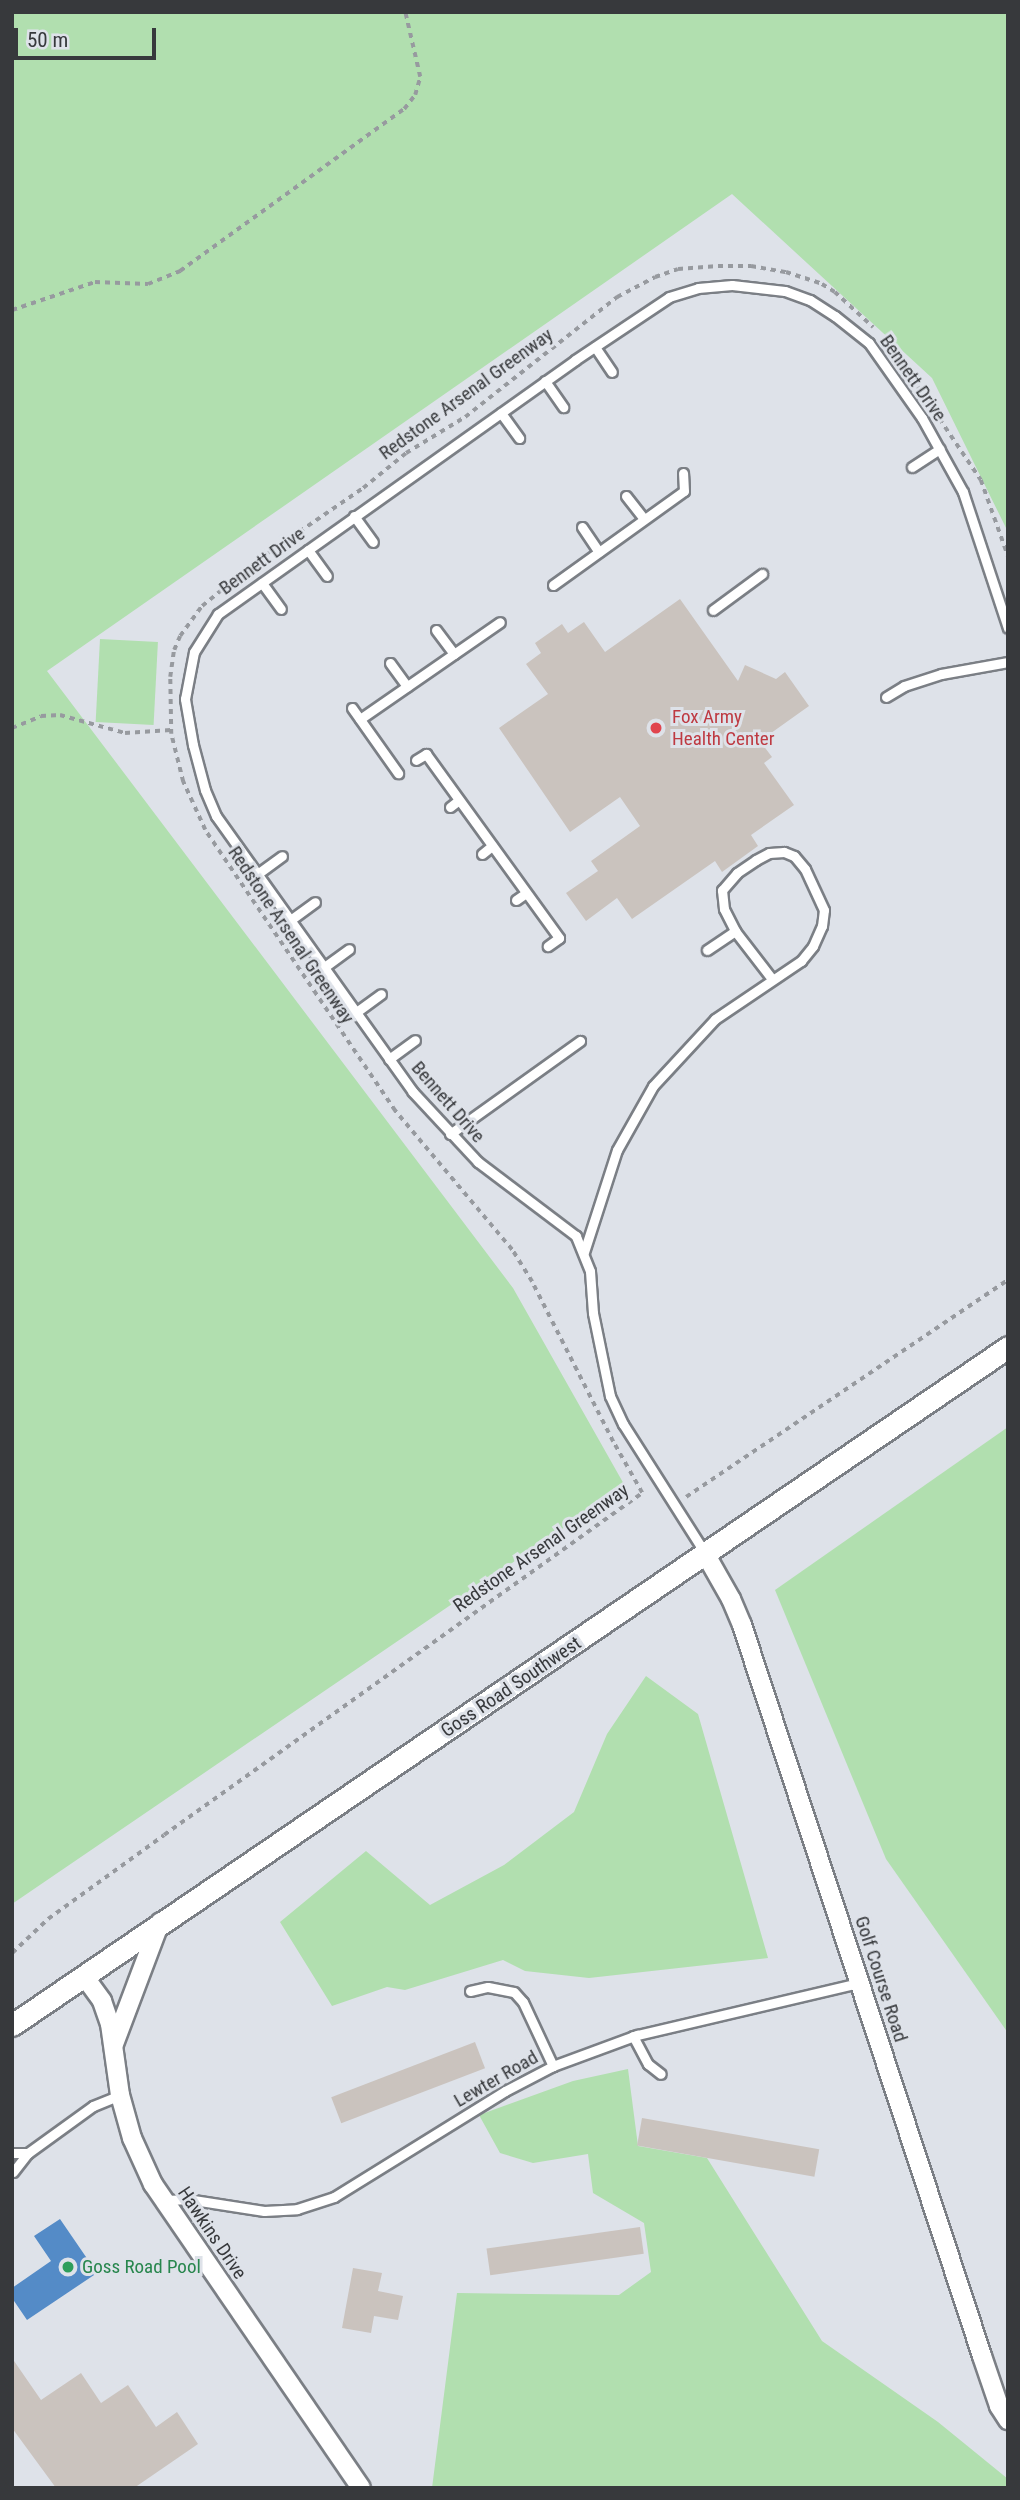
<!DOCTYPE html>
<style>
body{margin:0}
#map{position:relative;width:1020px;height:2500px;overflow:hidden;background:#dee2e9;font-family:"Roboto Condensed",sans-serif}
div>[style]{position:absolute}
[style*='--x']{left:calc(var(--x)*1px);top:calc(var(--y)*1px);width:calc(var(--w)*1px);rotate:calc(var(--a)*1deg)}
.green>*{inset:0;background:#b1dfaf;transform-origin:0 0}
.water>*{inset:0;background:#548bc7}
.building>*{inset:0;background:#cac3be;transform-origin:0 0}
.path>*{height:3.5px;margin-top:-1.75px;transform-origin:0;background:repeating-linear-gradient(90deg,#979a9f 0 5px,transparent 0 10px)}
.roads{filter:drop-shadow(2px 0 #7b7f85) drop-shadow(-2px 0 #7b7f85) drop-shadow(0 2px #7b7f85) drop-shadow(0 -2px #7b7f85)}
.service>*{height:9px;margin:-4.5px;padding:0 4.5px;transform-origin:4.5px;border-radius:4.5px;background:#fff}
.minor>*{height:18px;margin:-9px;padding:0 9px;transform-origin:9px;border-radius:9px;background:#fff}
.tertiary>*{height:21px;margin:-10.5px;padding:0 10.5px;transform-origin:10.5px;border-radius:10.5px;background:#fff}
.dots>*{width:19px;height:19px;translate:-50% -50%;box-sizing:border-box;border:4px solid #dee2e9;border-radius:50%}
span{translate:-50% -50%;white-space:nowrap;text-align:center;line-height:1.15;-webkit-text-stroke:6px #dee2e9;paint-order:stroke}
.street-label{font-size:19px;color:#37393c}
.health-label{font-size:19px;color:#be3a42}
.left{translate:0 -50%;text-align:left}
.leisure-label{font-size:19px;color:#27864d}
.frame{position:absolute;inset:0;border:14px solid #37393c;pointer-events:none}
.scale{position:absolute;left:14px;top:28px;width:142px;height:32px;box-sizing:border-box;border:4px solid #37393c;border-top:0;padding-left:9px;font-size:21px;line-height:24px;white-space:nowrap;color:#37393c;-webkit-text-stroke:5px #dee2e9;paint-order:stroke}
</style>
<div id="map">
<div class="green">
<i style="clip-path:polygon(12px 12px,1008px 12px,1008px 532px,932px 378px,732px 194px,47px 671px,513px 1288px,625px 1486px,12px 1904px)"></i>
<i style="left:100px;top:639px;width:58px;height:83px;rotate:3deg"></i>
<i style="clip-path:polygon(1008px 1427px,1008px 2033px,886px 1859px,775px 1590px)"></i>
<i style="clip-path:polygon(646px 1676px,698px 1714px,768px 1958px,589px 1978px,525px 1971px,503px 1960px,405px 1990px,387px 1987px,332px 2006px,280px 1922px,366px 1851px,430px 1905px,504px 1865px,574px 1812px,607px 1734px)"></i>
<i style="clip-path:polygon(628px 2069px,638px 2146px,707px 2158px,822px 2341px,938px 2422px,1008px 2479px,1008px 2488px,432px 2488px,457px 2293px,619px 2295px,651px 2272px,644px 2223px,593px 2193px,588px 2154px,533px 2163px,500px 2153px,479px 2115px,573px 2081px)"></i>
</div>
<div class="water">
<i style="clip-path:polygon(60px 2219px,97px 2273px,27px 2320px,12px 2298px,12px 2288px,51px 2261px,34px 2236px)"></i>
</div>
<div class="building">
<i style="clip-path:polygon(680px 599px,738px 681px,745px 665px,776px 679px,785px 672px,809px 706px,760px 741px,772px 757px,764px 763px,794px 805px,751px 835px,758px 846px,722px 872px,715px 861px,632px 919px,617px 898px,586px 921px,566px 893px,598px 871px,591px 861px,640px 826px,620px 797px,570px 832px,499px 728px,548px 694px,526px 664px,541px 653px,535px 643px,562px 624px,568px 633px,584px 622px,605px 652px)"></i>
<i style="left:475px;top:2042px;width:28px;height:154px;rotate:69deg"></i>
<i style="left:642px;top:2118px;width:180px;height:28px;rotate:10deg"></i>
<i style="left:640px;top:2227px;width:27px;height:155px;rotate:82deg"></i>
<i style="clip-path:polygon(353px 2268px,382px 2273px,378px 2291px,403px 2296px,398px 2320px,374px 2316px,371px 2333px,342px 2328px)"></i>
<i style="clip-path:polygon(12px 2358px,41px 2400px,81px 2373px,101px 2403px,128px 2385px,156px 2427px,177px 2412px,198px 2444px,134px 2488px,56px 2488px,12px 2428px)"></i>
</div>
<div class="path">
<i style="--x:12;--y:310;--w:88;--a:-18.6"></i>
<i style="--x:95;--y:282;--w:53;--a:2.2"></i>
<i style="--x:148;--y:284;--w:35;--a:-22"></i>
<i style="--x:180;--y:271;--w:276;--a:-35.9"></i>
<i style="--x:404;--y:109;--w:18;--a:-52"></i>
<i style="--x:415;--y:95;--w:19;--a:-74"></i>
<i style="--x:420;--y:77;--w:67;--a:-103"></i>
<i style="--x:906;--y:369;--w:134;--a:56"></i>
<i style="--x:981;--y:480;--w:81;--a:70.4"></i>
<i style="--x:12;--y:728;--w:31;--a:-22"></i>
<i style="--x:41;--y:716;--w:19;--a:-3"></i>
<i style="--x:60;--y:715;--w:67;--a:15.5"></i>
<i style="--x:125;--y:733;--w:46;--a:-3.7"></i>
<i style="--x:686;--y:1497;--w:388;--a:-34"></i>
<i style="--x:12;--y:1953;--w:50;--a:-43.4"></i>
<i style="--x:48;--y:1919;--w:143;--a:-35.9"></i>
<i style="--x:164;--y:1835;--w:588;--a:-35.58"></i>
<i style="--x:642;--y:1493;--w:59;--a:-119.6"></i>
<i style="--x:613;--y:1442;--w:179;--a:-116.9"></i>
<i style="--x:532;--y:1282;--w:38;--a:-122"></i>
<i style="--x:512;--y:1250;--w:182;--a:-130.1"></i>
<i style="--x:395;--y:1111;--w:339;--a:-124.1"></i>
<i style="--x:205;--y:830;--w:53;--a:-114.6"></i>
<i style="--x:183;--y:782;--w:49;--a:-104"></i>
<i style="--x:171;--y:734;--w:57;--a:-91"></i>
<i style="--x:170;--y:677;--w:27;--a:-82"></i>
<i style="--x:174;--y:650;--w:15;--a:-67"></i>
<i style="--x:180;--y:636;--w:37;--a:-54"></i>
<i style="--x:202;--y:606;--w:72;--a:-39.4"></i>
<i style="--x:258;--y:560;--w:127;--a:-34.4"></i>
<i style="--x:363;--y:488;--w:55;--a:-39.1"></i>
<i style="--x:406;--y:453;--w:69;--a:-31.4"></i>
<i style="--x:465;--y:417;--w:194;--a:-38.3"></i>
<i style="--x:617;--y:297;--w:43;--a:-27.8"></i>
<i style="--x:655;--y:277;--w:24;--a:-19"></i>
<i style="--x:678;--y:269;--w:40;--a:-4.3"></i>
<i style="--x:718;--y:266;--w:33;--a:0"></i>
<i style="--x:751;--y:266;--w:36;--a:10"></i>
<i style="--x:786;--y:272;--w:38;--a:18"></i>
<i style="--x:822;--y:284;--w:15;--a:32"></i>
<i style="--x:835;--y:292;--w:52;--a:42.6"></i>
</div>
<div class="roads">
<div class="service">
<i style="--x:595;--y:347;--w:30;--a:56"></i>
<i style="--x:545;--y:381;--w:32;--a:55"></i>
<i style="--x:501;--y:413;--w:31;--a:54"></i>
<i style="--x:912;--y:467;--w:33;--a:-33"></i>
<i style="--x:626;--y:496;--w:29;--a:52"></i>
<i style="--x:354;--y:516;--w:32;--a:54"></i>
<i style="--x:582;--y:527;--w:30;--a:56"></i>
<i style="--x:308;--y:550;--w:32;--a:54"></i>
<i style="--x:262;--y:583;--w:32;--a:54"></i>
<i style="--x:553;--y:585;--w:161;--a:-35.7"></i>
<i style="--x:684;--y:491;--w:18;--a:-93"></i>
<i style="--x:713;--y:610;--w:61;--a:-36.3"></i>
<i style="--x:436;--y:630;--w:30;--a:53"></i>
<i style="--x:390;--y:663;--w:29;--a:54"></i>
<i style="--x:886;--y:697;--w:21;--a:-31"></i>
<i style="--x:904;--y:686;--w:39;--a:-18"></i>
<i style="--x:941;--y:674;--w:68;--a:-10.2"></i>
<i style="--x:352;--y:708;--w:80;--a:54.7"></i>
<i style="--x:360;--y:719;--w:170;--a:-34.7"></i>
<i style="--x:416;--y:760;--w:12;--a:-31"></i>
<i style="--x:426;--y:754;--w:227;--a:54.1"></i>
<i style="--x:559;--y:938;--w:14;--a:144"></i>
<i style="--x:450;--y:807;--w:11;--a:-38"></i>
<i style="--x:482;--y:854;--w:13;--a:-39"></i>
<i style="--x:256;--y:875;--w:32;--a:-36"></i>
<i style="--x:516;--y:900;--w:12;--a:-35"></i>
<i style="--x:289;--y:921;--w:32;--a:-36"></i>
<i style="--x:707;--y:950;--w:34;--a:-34"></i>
<i style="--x:323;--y:968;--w:32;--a:-36"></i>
<i style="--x:355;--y:1013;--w:32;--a:-36"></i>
<i style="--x:389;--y:1059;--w:32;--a:-36"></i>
<i style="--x:450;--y:1134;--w:160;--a:-35.6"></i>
<i style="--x:584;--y:1252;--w:107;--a:-72.1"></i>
<i style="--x:617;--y:1150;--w:73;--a:-60.6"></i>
<i style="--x:653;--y:1086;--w:91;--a:-47.2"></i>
<i style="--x:715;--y:1019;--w:104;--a:-34"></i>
<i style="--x:801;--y:961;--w:19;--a:-51"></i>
<i style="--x:813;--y:946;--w:22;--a:-66"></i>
<i style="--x:822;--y:926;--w:16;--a:-83"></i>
<i style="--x:824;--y:910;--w:45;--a:-114.9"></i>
<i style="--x:805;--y:869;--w:17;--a:-130"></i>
<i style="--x:794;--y:856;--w:11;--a:-158"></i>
<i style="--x:784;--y:852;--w:15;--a:176"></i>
<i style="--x:769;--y:853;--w:15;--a:152"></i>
<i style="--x:756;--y:860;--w:23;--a:146"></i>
<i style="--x:737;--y:873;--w:23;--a:131"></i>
<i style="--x:722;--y:890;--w:19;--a:84"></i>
<i style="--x:724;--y:909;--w:25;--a:63"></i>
<i style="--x:735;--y:931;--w:61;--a:52.4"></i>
<i style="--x:705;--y:1553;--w:153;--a:-122.4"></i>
<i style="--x:623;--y:1424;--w:31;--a:-115"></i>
<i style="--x:610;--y:1396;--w:85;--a:-101.6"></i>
<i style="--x:593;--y:1313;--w:42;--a:-94.1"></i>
<i style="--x:590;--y:1271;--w:38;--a:-112"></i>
<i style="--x:576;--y:1236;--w:123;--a:-142.9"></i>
<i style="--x:478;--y:1162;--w:96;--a:-132.9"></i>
<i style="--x:413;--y:1092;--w:339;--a:-125.5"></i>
<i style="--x:216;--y:816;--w:28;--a:-113"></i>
<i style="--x:205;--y:790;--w:47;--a:-104.9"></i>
<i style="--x:193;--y:745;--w:47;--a:-99.9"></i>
<i style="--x:185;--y:699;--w:48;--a:-79.2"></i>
<i style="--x:194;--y:652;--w:45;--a:-57.7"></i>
<i style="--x:218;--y:614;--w:438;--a:-35.4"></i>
<i style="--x:575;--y:360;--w:113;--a:-33.8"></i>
<i style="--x:669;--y:297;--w:30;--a:-17"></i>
<i style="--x:698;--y:288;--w:34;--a:-5"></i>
<i style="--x:732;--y:285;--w:53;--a:6.5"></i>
<i style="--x:785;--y:291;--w:27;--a:20"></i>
<i style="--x:810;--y:300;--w:30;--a:33"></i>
<i style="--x:835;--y:316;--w:43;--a:38.5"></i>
<i style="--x:869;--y:343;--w:92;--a:54.8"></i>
<i style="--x:922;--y:418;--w:85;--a:61"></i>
<i style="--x:963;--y:492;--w:143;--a:71.7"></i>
<i style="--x:470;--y:1991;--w:18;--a:-13"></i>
<i style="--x:488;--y:1987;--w:26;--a:11"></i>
<i style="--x:514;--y:1992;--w:13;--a:48"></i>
<i style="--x:523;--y:2002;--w:71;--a:64.9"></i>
<i style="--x:633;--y:2036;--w:32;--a:62"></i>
<i style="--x:648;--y:2064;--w:16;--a:38"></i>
<i style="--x:12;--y:2153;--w:16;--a:0"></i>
<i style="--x:13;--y:2172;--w:24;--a:-52"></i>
<i style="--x:28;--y:2153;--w:80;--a:-35.9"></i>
<i style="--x:93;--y:2106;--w:29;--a:-22"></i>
<i style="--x:164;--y:2200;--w:23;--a:-2"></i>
<i style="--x:187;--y:2199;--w:78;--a:8.9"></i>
<i style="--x:264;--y:2211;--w:33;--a:-3"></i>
<i style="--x:297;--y:2209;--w:39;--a:-18"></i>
<i style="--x:334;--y:2197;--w:201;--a:-31.8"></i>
<i style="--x:505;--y:2091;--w:54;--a:-27.5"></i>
<i style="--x:553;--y:2066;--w:90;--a:-20.3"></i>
<i style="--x:637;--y:2035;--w:228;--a:-13.2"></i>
</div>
<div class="minor">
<i style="--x:706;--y:1555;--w:51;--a:60.4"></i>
<i style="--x:731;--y:1599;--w:28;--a:67"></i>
<i style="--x:742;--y:1625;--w:769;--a:71.82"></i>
<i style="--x:982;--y:2356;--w:53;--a:71.2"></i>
<i style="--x:999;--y:2406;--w:17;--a:57"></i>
<i style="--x:84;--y:1976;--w:31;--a:54"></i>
<i style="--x:102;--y:2001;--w:24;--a:71"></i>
<i style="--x:110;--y:2024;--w:72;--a:82"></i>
<i style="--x:120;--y:2095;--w:45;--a:74.4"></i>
<i style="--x:132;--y:2138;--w:51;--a:65.5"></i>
<i style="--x:153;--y:2184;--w:368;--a:55.6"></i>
<i style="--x:114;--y:2044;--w:130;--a:-69.3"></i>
</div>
<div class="tertiary">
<i style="--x:12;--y:2025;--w:1205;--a:-34.24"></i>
</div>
</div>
<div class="dots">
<i style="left:656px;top:728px;background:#e0444e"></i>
<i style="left:68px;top:2267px;background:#2e9e5b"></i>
</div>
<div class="street-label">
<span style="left:913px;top:378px;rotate:55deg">Bennett Drive</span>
<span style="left:466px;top:394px;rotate:-36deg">Redstone Arsenal Greenway</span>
<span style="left:262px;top:561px;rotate:-36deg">Bennett Drive</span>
<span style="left:291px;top:935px;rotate:56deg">Redstone Arsenal Greenway</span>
<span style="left:448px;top:1102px;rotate:49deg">Bennett Drive</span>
<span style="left:541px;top:1548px;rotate:-35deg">Redstone Arsenal Greenway</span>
<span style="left:511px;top:1687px;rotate:-34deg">Goss Road Southwest</span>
<span style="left:881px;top:1979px;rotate:72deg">Golf Course Road</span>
<span style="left:496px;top:2079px;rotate:-30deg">Lewter Road</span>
<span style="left:212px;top:2233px;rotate:56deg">Hawkins Drive</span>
</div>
<div class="health-label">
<span class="left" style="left:672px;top:728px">Fox Army<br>Health Center</span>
</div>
<div class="leisure-label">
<span class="left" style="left:82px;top:2267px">Goss Road Pool</span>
</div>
<div class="frame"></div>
<div class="scale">50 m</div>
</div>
